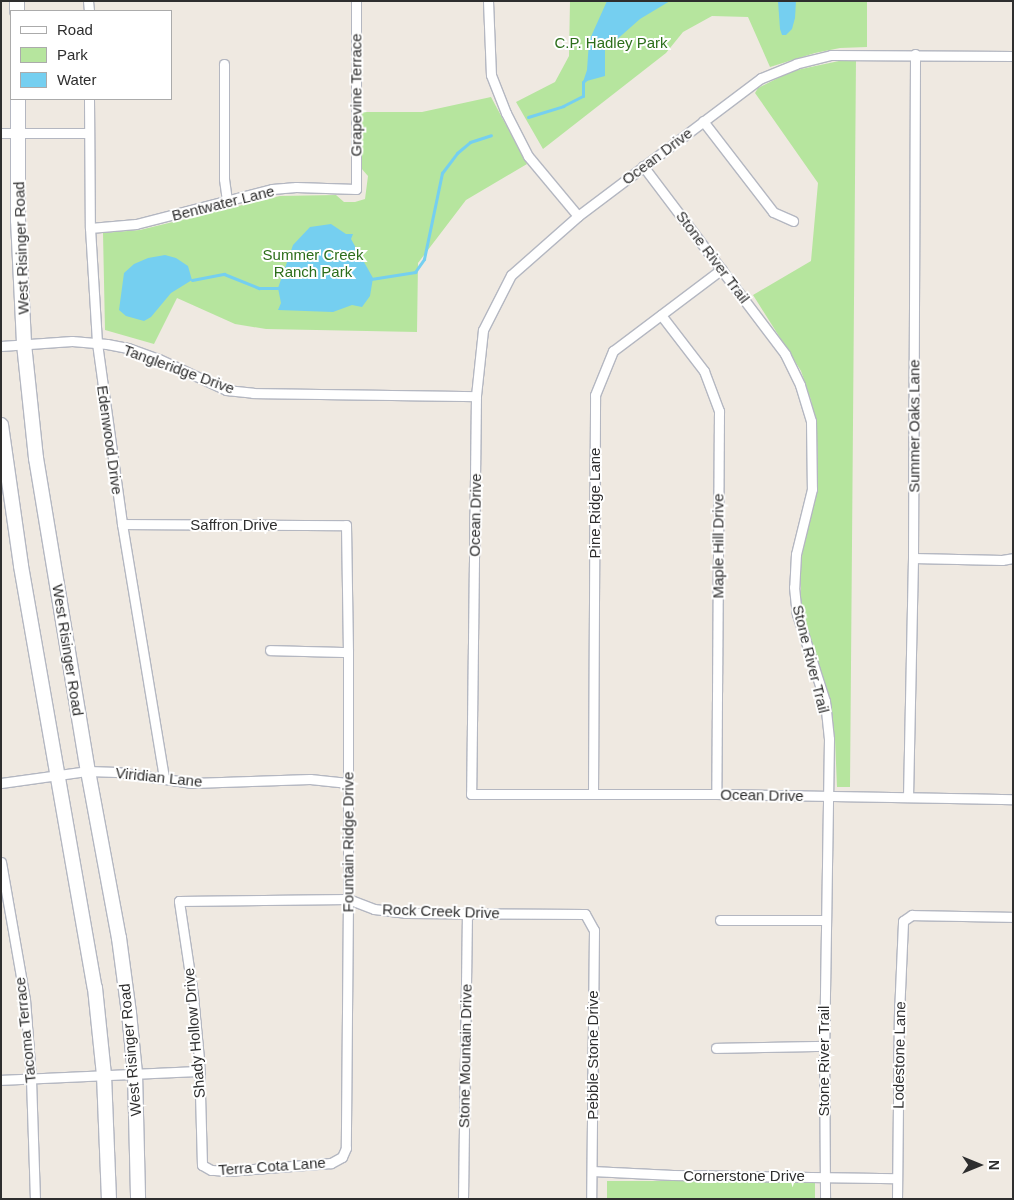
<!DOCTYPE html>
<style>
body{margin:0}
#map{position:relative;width:1014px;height:1200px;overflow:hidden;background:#efe9e1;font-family:Helvetica,sans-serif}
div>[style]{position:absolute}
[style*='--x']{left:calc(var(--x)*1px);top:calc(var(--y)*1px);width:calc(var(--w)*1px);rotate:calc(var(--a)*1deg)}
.green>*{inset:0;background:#b6e59e;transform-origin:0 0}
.water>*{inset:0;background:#75cff0}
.stream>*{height:3px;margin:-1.5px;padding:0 1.5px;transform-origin:1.5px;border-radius:1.5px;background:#75cff0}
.roads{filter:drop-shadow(1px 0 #b4b7c1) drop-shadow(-1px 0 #b4b7c1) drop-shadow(0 1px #b4b7c1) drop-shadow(0 -1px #b4b7c1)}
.street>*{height:9px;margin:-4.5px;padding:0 4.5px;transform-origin:4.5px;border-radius:4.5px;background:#fff}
.secondary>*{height:14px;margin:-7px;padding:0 7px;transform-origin:7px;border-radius:7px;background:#fff}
span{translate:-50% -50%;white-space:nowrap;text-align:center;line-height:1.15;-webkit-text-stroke:4px #fff;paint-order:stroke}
.park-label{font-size:15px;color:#2c6e1b}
.street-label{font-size:15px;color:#2e2e2e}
.frame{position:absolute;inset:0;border:2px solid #2e2e2e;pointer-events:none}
.legend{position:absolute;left:10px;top:10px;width:162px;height:90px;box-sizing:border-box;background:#fff;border:1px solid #ababab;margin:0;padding:6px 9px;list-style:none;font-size:15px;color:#2e2e2e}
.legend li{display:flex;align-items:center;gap:10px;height:25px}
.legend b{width:25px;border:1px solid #ababab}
.north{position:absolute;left:954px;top:1140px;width:50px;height:50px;-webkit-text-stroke:4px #fff;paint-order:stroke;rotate:90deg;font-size:14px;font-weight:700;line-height:20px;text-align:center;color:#2e2e2e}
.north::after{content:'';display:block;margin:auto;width:18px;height:22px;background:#2e2e2e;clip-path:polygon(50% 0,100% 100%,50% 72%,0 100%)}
</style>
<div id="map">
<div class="green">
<i style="clip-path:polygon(570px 1px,867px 1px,867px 47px,840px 48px,815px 53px,770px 67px,748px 17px,712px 16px,683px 32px,666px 53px,543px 149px,516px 102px,555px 82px,569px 56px)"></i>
<i style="clip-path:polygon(856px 59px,850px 787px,837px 787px,835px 739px,829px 697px,805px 625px,801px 601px,801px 567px,804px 536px,816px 492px,818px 457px,816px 424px,811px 400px,801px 371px,753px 295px,811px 261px,818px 183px,755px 93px,758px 88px,792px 71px,839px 61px)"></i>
<i style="clip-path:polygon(491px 97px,527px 164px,466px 200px,418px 263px,417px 332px,266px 329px,235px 324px,177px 298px,154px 344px,105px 330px,103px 233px,140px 230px,280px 196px,336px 195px,344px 202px,355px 202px,365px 199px,368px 176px,361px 168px,362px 112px,422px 112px)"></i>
<i style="left:607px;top:1181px;width:208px;height:18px"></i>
</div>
<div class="water">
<i style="clip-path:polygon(607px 1px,670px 1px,640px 19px,605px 50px,605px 76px,583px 82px,587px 70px,589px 41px)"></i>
<i style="clip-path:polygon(778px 1px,796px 1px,795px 18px,792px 29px,786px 35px,782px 35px,780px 29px)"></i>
<i style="clip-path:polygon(331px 224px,346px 234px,353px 234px,351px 239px,373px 278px,370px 296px,362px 307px,352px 305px,333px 312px,278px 310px,281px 303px,278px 288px,293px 245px,310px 227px)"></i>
<i style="clip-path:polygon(165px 255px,176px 258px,188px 266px,192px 280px,171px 293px,151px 317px,144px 321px,126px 316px,119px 310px,124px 273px,134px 264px,148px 258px)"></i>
</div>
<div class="stream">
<i style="--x:528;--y:117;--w:37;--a:-17"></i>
<i style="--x:563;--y:106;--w:22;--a:-27"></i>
<i style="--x:583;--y:96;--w:14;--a:-90"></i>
<i style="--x:583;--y:82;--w:4;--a:-45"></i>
<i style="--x:371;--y:279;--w:45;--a:-9"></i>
<i style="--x:415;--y:272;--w:16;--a:-55"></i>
<i style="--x:424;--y:259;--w:88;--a:-78.2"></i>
<i style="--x:442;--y:173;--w:25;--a:-53"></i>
<i style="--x:457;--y:153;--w:17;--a:-40"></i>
<i style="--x:470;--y:142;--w:22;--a:-18"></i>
<i style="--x:192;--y:280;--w:33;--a:-11"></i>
<i style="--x:224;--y:274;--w:38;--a:22"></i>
<i style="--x:259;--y:288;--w:21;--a:0"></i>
</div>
<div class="roads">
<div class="street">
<i style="--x:88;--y:1;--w:10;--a:84"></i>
<i style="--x:488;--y:1;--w:74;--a:87.7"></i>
<i style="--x:491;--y:75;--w:41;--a:68.5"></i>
<i style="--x:506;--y:113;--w:48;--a:62.9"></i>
<i style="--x:528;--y:156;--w:78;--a:50.2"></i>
<i style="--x:1013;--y:56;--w:182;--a:-179.7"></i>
<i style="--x:831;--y:55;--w:36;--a:166"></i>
<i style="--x:796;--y:64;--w:38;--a:158"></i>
<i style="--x:761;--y:78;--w:229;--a:143"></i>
<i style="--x:578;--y:216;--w:89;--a:138.6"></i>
<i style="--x:511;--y:275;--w:62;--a:117"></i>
<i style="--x:483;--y:330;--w:66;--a:96.1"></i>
<i style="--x:476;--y:396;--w:398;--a:90.7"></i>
<i style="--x:471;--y:794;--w:245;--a:0"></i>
<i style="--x:716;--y:794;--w:297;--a:1"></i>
<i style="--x:224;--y:64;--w:115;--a:90"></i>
<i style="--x:224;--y:179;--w:21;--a:82"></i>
<i style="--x:89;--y:99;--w:129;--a:89.6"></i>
<i style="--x:90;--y:228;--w:115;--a:86.5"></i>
<i style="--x:97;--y:343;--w:183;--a:82.1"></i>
<i style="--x:122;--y:524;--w:256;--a:80.6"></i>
<i style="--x:703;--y:121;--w:115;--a:52.4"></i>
<i style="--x:773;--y:212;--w:22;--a:24"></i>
<i style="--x:1;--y:133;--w:88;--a:0"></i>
<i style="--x:643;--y:166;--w:236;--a:52.9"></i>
<i style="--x:785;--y:354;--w:34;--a:64"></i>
<i style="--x:800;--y:385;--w:38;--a:73"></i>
<i style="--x:811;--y:421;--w:68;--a:89.2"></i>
<i style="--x:812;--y:489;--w:67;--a:103.8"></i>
<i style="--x:796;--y:554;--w:33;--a:93"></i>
<i style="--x:794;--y:587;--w:27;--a:84"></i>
<i style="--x:797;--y:614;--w:91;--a:72.2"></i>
<i style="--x:825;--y:701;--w:38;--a:84"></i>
<i style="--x:829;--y:739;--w:307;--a:90.9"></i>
<i style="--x:824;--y:1046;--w:153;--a:89.6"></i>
<i style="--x:90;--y:228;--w:46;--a:-5"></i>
<i style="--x:136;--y:224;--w:140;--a:-14.4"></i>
<i style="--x:272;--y:189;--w:24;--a:-5"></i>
<i style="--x:296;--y:187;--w:60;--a:1.9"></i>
<i style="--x:356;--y:189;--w:188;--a:-90"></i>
<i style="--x:661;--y:315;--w:71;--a:52.5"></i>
<i style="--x:704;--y:371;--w:43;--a:69.4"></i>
<i style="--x:719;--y:411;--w:383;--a:90.4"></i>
<i style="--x:1;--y:346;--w:71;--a:-4"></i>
<i style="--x:72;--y:341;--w:35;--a:5"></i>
<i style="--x:107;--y:344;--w:21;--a:11"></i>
<i style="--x:128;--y:348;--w:33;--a:20"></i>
<i style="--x:159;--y:359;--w:74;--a:24.8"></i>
<i style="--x:226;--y:390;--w:27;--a:6"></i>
<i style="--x:253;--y:393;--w:223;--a:0.8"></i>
<i style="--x:122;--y:524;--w:224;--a:0.3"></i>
<i style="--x:346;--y:525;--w:127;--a:89.1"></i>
<i style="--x:348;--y:652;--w:247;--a:90"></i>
<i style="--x:348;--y:899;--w:249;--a:90.5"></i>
<i style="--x:346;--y:1148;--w:10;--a:114"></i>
<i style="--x:342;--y:1157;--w:13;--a:151"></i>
<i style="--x:331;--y:1163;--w:104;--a:175.6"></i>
<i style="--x:227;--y:1171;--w:16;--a:-176"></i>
<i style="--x:211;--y:1170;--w:10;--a:-151"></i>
<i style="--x:202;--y:1165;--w:106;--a:-91.6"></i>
<i style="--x:199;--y:1059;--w:64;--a:-95.4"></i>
<i style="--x:193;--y:995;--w:95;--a:-98.5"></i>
<i style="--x:179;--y:901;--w:169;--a:-0.7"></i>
<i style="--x:348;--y:899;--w:28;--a:21"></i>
<i style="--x:374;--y:909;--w:31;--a:7"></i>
<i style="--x:405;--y:913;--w:180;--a:0.3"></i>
<i style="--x:585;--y:914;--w:18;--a:61"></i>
<i style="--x:594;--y:930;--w:269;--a:90.6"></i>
<i style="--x:913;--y:558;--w:89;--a:1.3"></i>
<i style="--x:1002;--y:560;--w:11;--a:-10"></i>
<i style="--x:270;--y:650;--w:78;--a:1.5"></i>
<i style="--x:1;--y:783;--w:88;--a:-7.9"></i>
<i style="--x:88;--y:771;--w:29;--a:2"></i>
<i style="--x:117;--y:772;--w:76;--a:8.3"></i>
<i style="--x:192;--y:783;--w:118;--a:-1.9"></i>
<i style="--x:310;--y:779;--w:38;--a:6"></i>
<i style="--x:593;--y:794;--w:399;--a:-89.7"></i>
<i style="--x:595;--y:395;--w:48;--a:-67.8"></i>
<i style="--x:613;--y:351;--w:136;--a:-37"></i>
<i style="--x:908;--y:797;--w:239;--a:-88.8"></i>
<i style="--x:913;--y:558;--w:504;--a:-89.77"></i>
<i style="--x:1;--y:862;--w:139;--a:80.1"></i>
<i style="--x:25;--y:999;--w:80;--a:85.7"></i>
<i style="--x:31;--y:1079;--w:120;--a:88.1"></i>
<i style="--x:720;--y:920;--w:105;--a:0"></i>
<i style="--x:716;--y:1048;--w:108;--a:-1.1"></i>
<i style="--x:1;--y:1080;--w:198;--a:-2.6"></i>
<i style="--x:592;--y:1171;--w:81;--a:2.8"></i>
<i style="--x:673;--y:1175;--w:224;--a:0.8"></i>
<i style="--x:463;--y:1199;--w:286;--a:-89.2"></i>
<i style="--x:897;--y:1199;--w:185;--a:-89.4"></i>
<i style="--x:899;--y:1014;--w:93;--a:-87.5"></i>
<i style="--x:903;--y:921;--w:11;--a:-34"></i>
<i style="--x:912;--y:915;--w:101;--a:1.1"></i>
</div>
<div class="secondary">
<i style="--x:17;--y:1;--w:10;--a:90"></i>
<i style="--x:18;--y:99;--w:121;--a:90"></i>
<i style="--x:18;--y:220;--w:124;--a:87.2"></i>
<i style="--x:24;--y:344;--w:115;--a:84"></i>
<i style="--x:36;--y:458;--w:317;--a:80.6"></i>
<i style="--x:88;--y:771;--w:170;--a:79.5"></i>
<i style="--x:119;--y:938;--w:76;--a:82.4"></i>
<i style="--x:129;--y:1013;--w:60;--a:84.3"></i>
<i style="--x:135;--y:1073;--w:126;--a:88.6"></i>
<i style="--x:1;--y:425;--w:142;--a:81.9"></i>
<i style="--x:21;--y:566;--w:428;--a:80.1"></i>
<i style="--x:95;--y:988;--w:87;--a:84.1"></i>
<i style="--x:104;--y:1075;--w:124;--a:87.7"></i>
</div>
</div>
<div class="park-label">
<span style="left:611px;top:43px">C.P. Hadley Park</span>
<span style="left:313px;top:263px">Summer Creek<br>Ranch Park</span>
</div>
<div class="street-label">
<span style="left:356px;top:95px;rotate:-90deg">Grapevine Terrace</span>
<span style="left:657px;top:156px;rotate:-37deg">Ocean Drive</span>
<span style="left:223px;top:203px;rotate:-14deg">Bentwater Lane</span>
<span style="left:21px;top:248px;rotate:-92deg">West Risinger Road</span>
<span style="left:713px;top:257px;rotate:53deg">Stone River Trail</span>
<span style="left:179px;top:369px;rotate:20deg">Tangleridge Drive</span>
<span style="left:914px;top:426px;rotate:-90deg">Summer Oaks Lane</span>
<span style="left:110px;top:440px;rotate:82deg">Edenwood Drive</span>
<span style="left:595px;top:503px;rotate:-90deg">Pine Ridge Lane</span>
<span style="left:475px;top:515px;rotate:-89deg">Ocean Drive</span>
<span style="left:234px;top:525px">Saffron Drive</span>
<span style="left:718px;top:546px;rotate:-90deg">Maple Hill Drive</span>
<span style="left:68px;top:650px;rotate:81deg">West Risinger Road</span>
<span style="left:811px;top:659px;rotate:76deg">Stone River Trail</span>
<span style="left:159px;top:777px;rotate:6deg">Viridian Lane</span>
<span style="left:762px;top:795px;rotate:1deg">Ocean Drive</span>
<span style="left:348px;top:842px;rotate:-90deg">Fountain Ridge Drive</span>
<span style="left:441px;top:911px;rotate:2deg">Rock Creek Drive</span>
<span style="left:25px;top:1030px;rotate:-96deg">Tacoma Terrace</span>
<span style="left:194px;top:1033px;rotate:-95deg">Shady Hollow Drive</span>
<span style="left:130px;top:1050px;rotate:-95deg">West Risinger Road</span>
<span style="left:593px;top:1055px;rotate:-90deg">Pebble Stone Drive</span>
<span style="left:899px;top:1055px;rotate:-89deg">Lodestone Lane</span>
<span style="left:465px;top:1056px;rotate:-89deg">Stone Mountain Drive</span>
<span style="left:824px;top:1061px;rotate:-90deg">Stone River Trail</span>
<span style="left:272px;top:1166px;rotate:-4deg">Terra Cota Lane</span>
<span style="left:744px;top:1176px">Cornerstone Drive</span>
</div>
<div class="frame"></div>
<ul class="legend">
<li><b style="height:6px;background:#fff"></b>Road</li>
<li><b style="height:14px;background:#b6e59e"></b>Park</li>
<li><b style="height:14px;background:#75cff0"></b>Water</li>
</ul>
<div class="north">N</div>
</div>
